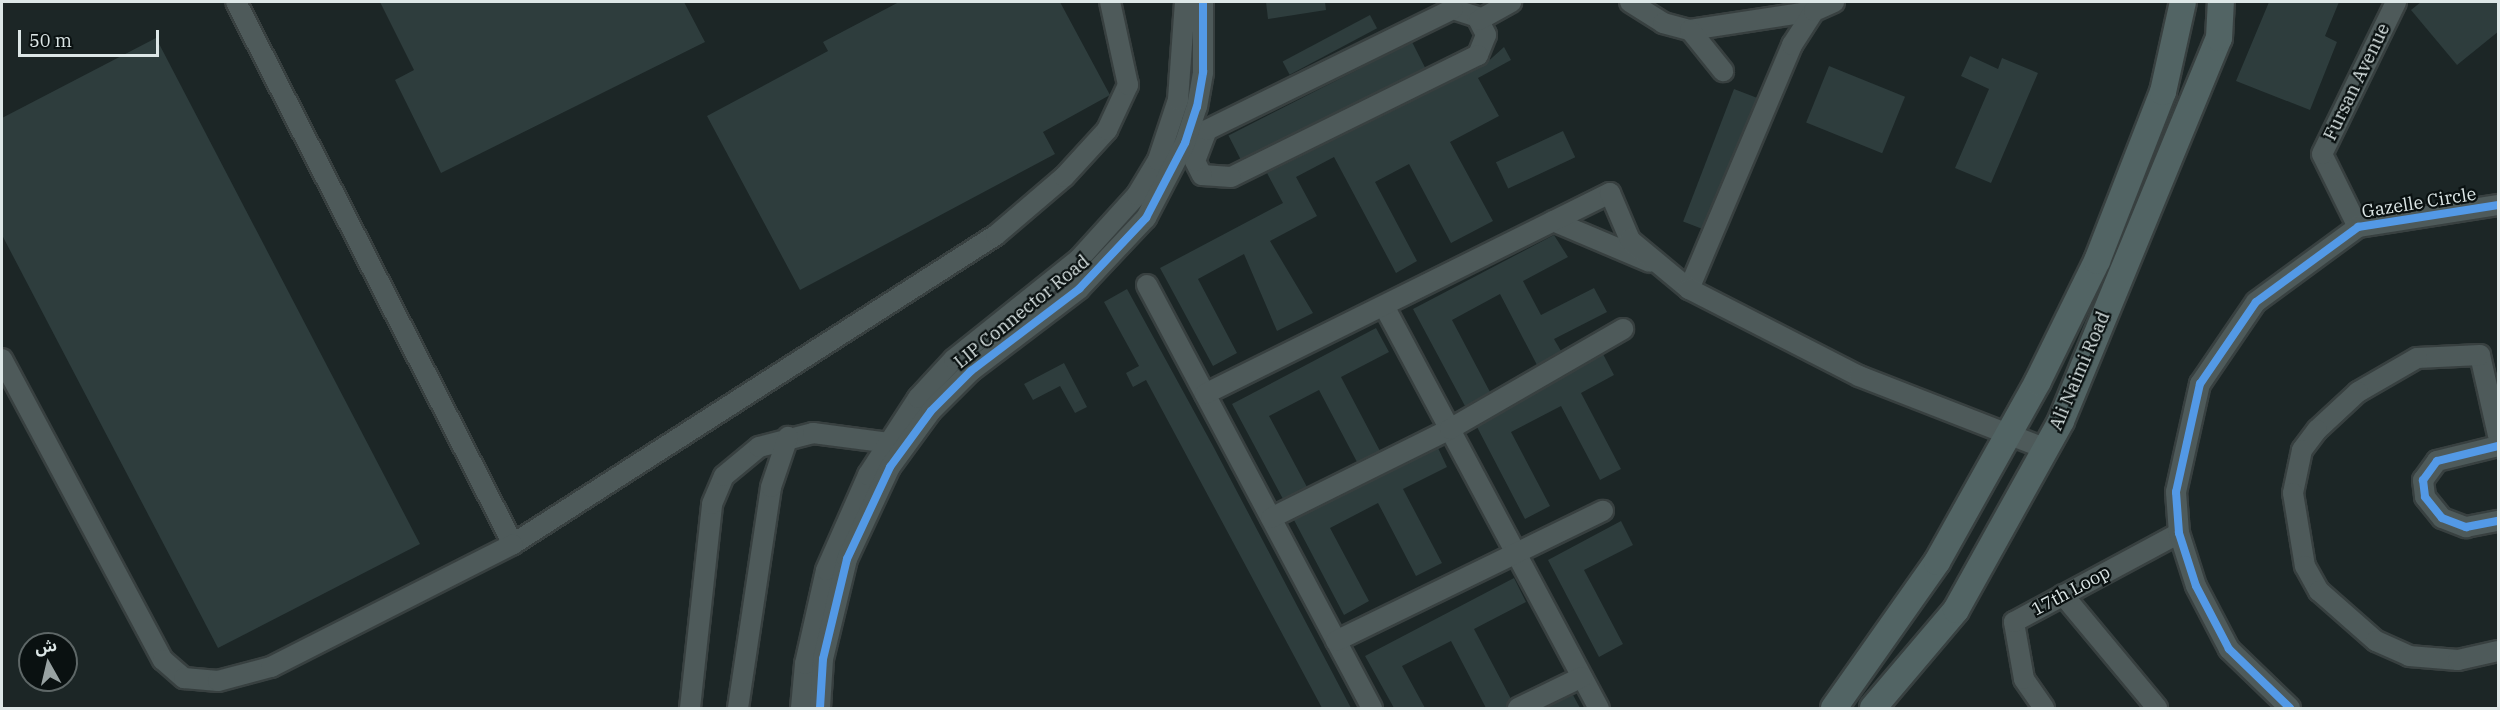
<!DOCTYPE html>
<meta charset="utf-8">
<style>
body{margin:0}
#map{position:relative;width:2500px;height:710px;overflow:hidden;background:#1c2626;font-family:"IBM Plex Serif","Noto Sans Arabic",serif}
div>[style]{position:absolute}
[style*='--x']{left:calc(var(--x)*1px);top:calc(var(--y)*1px);width:calc(var(--w)*1px);rotate:calc(var(--a)*1deg)}
.building>*{inset:0;background:#2e3d3d;transform-origin:0 0}
.roads{filter:drop-shadow(2px 0 #384040) drop-shadow(-2px 0 #384040) drop-shadow(0 2px #384040) drop-shadow(0 -2px #384040)}
.minor>*{height:20px;margin:-10px;padding:0 10px;transform-origin:10px;border-radius:10px;background:#4e5a5a}
.major>*{height:26px;margin:-13px;padding:0 13px;transform-origin:13px;border-radius:13px;background:#526464}
.cycleway>*{height:8px;margin:-4px;padding:0 4px;transform-origin:4px;border-radius:4px;background:#5399e6}
span{translate:-50% -50%;white-space:nowrap;text-align:center;line-height:1.15;-webkit-text-stroke:4.5px #0a1111;paint-order:stroke}
.street-label{font-size:18px;color:#dde7e7}
.frame{position:absolute;inset:0;border:3px solid #dde7e7;pointer-events:none}
.north{position:absolute;left:18px;top:632px;width:60px;height:60px;box-sizing:border-box;background:#0a1111;border:2px solid #5e6767;border-radius:50%;rotate:352deg;font-size:16px;font-weight:700;line-height:24px;text-align:center;color:#dde7e7}
.north::after{content:'';display:block;margin:auto;width:21px;height:27px;background:#99a3a3;clip-path:polygon(50% 0,100% 100%,50% 72%,0 100%)}
.scale{position:absolute;left:18px;top:30px;width:141px;height:27px;box-sizing:border-box;border:3px solid #dde7e7;border-top:0;padding-left:8px;font-size:18px;line-height:21px;white-space:nowrap;color:#dde7e7;-webkit-text-stroke:4px #0a1111;paint-order:stroke}
</style>
<div id="map">
<div class="building">
<i style="clip-path:polygon(380px 2px,684px 2px,705px 42px,441px 173px,395px 80px,414px 70px)"></i>
<i style="clip-path:polygon(899px 2px,1060px 2px,1110px 95px,1043px 132px,1055px 154px,800px 290px,707px 116px,828px 51px,823px 42px)"></i>
<i style="clip-path:polygon(1266px 2px,1325px 2px,1326px 10px,1268px 19px)"></i>
<i style="clip-path:polygon(2269px 2px,2339px 2px,2325px 36px,2337px 42px,2310px 110px,2236px 81px)"></i>
<i style="clip-path:polygon(2421px 2px,2499px 2px,2499px 31px,2457px 65px,2411px 10px)"></i>
<i style="left:1370px;top:15px;width:15px;height:99px;rotate:62deg"></i>
<i style="clip-path:polygon(156px 38px,420px 544px,218px 648px,2px 235px,2px 118px)"></i>
<i style="left:1412px;top:42px;width:29px;height:206px;rotate:63deg"></i>
<i style="clip-path:polygon(1504px 47px,1511px 60px,1478px 78px,1499px 116px,1450px 142px,1493px 221px,1451px 243px,1409px 164px,1375px 182px,1417px 261px,1396px 273px,1334px 157px,1296px 177px,1317px 216px,1270px 241px,1313px 313px,1277px 331px,1244px 254px,1198px 279px,1237px 353px,1213px 366px,1160px 268px,1283px 203px,1267px 173px,1483px 66px)"></i>
<i style="clip-path:polygon(1970px 56px,1998px 69px,2002px 58px,2038px 73px,1991px 183px,1955px 168px,1989px 89px,1961px 76px)"></i>
<i style="left:1829px;top:66px;width:82px;height:61px;rotate:22deg"></i>
<i style="left:1734px;top:89px;width:25px;height:142px;rotate:21deg"></i>
<i style="left:1563px;top:131px;width:29px;height:74px;rotate:65deg"></i>
<i style="clip-path:polygon(1554px 235px,1568px 257px,1523px 281px,1541px 315px,1594px 288px,1607px 312px,1554px 339px,1561px 351px,1537px 365px,1500px 294px,1452px 320px,1490px 392px,1465px 406px,1413px 309px)"></i>
<i style="clip-path:polygon(1127px 289px,1213px 446px,1351px 708px,1322px 708px,1146px 380px,1133px 387px,1126px 373px,1139px 366px,1104px 302px)"></i>
<i style="clip-path:polygon(1376px 328px,1389px 352px,1341px 377px,1380px 451px,1357px 462px,1319px 390px,1269px 416px,1307px 487px,1283px 499px,1232px 404px)"></i>
<i style="clip-path:polygon(1603px 354px,1614px 375px,1581px 393px,1621px 469px,1600px 480px,1561px 406px,1511px 432px,1550px 506px,1525px 519px,1477px 427px)"></i>
<i style="clip-path:polygon(1064px 363px,1087px 407px,1075px 413px,1060px 386px,1033px 400px,1024px 384px)"></i>
<i style="clip-path:polygon(1438px 448px,1447px 467px,1403px 489px,1442px 563px,1416px 576px,1378px 503px,1330px 528px,1369px 601px,1344px 615px,1294px 520px)"></i>
<i style="clip-path:polygon(1621px 521px,1633px 545px,1584px 570px,1623px 644px,1599px 657px,1548px 560px)"></i>
<i style="clip-path:polygon(1514px 578px,1526px 602px,1474px 629px,1511px 699px,1506px 708px,1486px 708px,1451px 641px,1402px 666px,1425px 708px,1394px 708px,1365px 656px)"></i>
<i style="clip-path:polygon(1573px 695px,1580px 708px,1544px 708px)"></i>
</div>
<div class="roads">
<div class="minor">
<i style="--x:236;--y:2;--w:609;--a:62.93"></i>
<i style="--x:513;--y:544;--w:573;--a:-32.61"></i>
<i style="--x:996;--y:235;--w:89;--a:-40.5"></i>
<i style="--x:1064;--y:177;--w:64;--a:-47.5"></i>
<i style="--x:1107;--y:130;--w:50;--a:-65"></i>
<i style="--x:1128;--y:85;--w:85;--a:-102.2"></i>
<i style="--x:1630;--y:2;--w:39;--a:32"></i>
<i style="--x:1663;--y:23;--w:28;--a:15"></i>
<i style="--x:1690;--y:30;--w:125;--a:-8.7"></i>
<i style="--x:1453;--y:9;--w:25;--a:18"></i>
<i style="--x:1477;--y:17;--w:20;--a:63"></i>
<i style="--x:1486;--y:35;--w:22;--a:112"></i>
<i style="--x:1478;--y:55;--w:275;--a:153.7"></i>
<i style="--x:1231;--y:177;--w:29;--a:-176"></i>
<i style="--x:1202;--y:175;--w:16;--a:-117"></i>
<i style="--x:1195;--y:161;--w:33;--a:-69"></i>
<i style="--x:1207;--y:130;--w:274;--a:-26.2"></i>
<i style="--x:1479;--y:20;--w:37;--a:-29"></i>
<i style="--x:1690;--y:30;--w:53;--a:51.2"></i>
<i style="--x:1553;--y:221;--w:105;--a:22.9"></i>
<i style="--x:2358;--y:227;--w:81;--a:-116.3"></i>
<i style="--x:2322;--y:154;--w:169;--a:-64"></i>
<i style="--x:1147;--y:285;--w:479;--a:62"></i>
<i style="--x:1689;--y:289;--w:265;--a:-67.1"></i>
<i style="--x:1792;--y:45;--w:40;--a:-57.1"></i>
<i style="--x:1814;--y:11;--w:22;--a:-24"></i>
<i style="--x:1384;--y:306;--w:456;--a:61.9"></i>
<i style="--x:2;--y:359;--w:341;--a:61.9"></i>
<i style="--x:163;--y:660;--w:28;--a:41"></i>
<i style="--x:184;--y:678;--w:34;--a:5"></i>
<i style="--x:218;--y:681;--w:55;--a:-14.8"></i>
<i style="--x:271;--y:667;--w:271;--a:-26.9"></i>
<i style="--x:1205;--y:394;--w:452;--a:-26.4"></i>
<i style="--x:1610;--y:193;--w:51;--a:66.9"></i>
<i style="--x:1630;--y:240;--w:77;--a:39.7"></i>
<i style="--x:1689;--y:289;--w:191;--a:27.1"></i>
<i style="--x:1859;--y:376;--w:201;--a:21.3"></i>
<i style="--x:2498;--y:435;--w:82;--a:-102.7"></i>
<i style="--x:2480;--y:355;--w:63;--a:177.3"></i>
<i style="--x:2417;--y:358;--w:68;--a:150"></i>
<i style="--x:2358;--y:392;--w:56;--a:137.2"></i>
<i style="--x:2317;--y:430;--w:25;--a:127"></i>
<i style="--x:2302;--y:450;--w:44;--a:101.8"></i>
<i style="--x:2293;--y:493;--w:74;--a:80.7"></i>
<i style="--x:2305;--y:566;--w:29;--a:61"></i>
<i style="--x:2319;--y:591;--w:76;--a:41.3"></i>
<i style="--x:2376;--y:641;--w:36;--a:24"></i>
<i style="--x:2409;--y:656;--w:49;--a:4.7"></i>
<i style="--x:2458;--y:660;--w:41;--a:-12.7"></i>
<i style="--x:2498;--y:446;--w:63;--a:166.2"></i>
<i style="--x:2437;--y:461;--w:24;--a:126"></i>
<i style="--x:2423;--y:480;--w:17;--a:83"></i>
<i style="--x:2425;--y:497;--w:27;--a:51"></i>
<i style="--x:2442;--y:518;--w:26;--a:21"></i>
<i style="--x:2466;--y:527;--w:33;--a:-11"></i>
<i style="--x:1271;--y:518;--w:200;--a:-26.4"></i>
<i style="--x:1450;--y:429;--w:200;--a:-30"></i>
<i style="--x:2063;--y:595;--w:147;--a:50.2"></i>
<i style="--x:1336;--y:641;--w:297;--a:-26"></i>
<i style="--x:690;--y:708;--w:205;--a:-83.8"></i>
<i style="--x:712;--y:504;--w:30;--a:-67"></i>
<i style="--x:724;--y:476;--w:45;--a:-39.6"></i>
<i style="--x:759;--y:447;--w:56;--a:-14.5"></i>
<i style="--x:813;--y:433;--w:86;--a:7.4"></i>
<i style="--x:738;--y:708;--w:223;--a:-81.5"></i>
<i style="--x:771;--y:487;--w:53;--a:-71.2"></i>
<i style="--x:801;--y:708;--w:44;--a:-84.8"></i>
<i style="--x:805;--y:664;--w:96;--a:-77.4"></i>
<i style="--x:826;--y:570;--w:104;--a:-66.1"></i>
<i style="--x:868;--y:475;--w:92;--a:-57"></i>
<i style="--x:918;--y:398;--w:53;--a:-47.3"></i>
<i style="--x:954;--y:359;--w:160;--a:-38.7"></i>
<i style="--x:1079;--y:259;--w:86;--a:-47.8"></i>
<i style="--x:1137;--y:195;--w:41;--a:-59"></i>
<i style="--x:1158;--y:160;--w:63;--a:-71.6"></i>
<i style="--x:1178;--y:100;--w:98;--a:-85.9"></i>
<i style="--x:820;--y:708;--w:49;--a:-86.5"></i>
<i style="--x:823;--y:659;--w:103;--a:-76.5"></i>
<i style="--x:847;--y:559;--w:102;--a:-64.9"></i>
<i style="--x:890;--y:467;--w:69;--a:-53.8"></i>
<i style="--x:931;--y:411;--w:57;--a:-45"></i>
<i style="--x:971;--y:371;--w:136;--a:-37.2"></i>
<i style="--x:1079;--y:289;--w:98;--a:-46.7"></i>
<i style="--x:1146;--y:218;--w:85;--a:-62.5"></i>
<i style="--x:1185;--y:143;--w:38;--a:-72"></i>
<i style="--x:1197;--y:107;--w:36;--a:-80"></i>
<i style="--x:1203;--y:72;--w:70;--a:-90"></i>
<i style="--x:1518;--y:708;--w:71;--a:-25.8"></i>
<i style="--x:2044;--y:708;--w:35;--a:-125"></i>
<i style="--x:2024;--y:679;--w:58;--a:-100"></i>
<i style="--x:2014;--y:622;--w:187;--a:-28.3"></i>
<i style="--x:2290;--y:708;--w:85;--a:-136"></i>
<i style="--x:2229;--y:649;--w:71;--a:-117.6"></i>
<i style="--x:2196;--y:586;--w:56;--a:-107.8"></i>
<i style="--x:2179;--y:533;--w:41;--a:-94.2"></i>
<i style="--x:2176;--y:492;--w:111;--a:-77.5"></i>
<i style="--x:2200;--y:384;--w:99;--a:-55.7"></i>
<i style="--x:2256;--y:302;--w:127;--a:-36.3"></i>
<i style="--x:2358;--y:227;--w:142;--a:-8.9"></i>
</div>
<div class="major">
<i style="--x:1834;--y:708;--w:179;--a:-54.8"></i>
<i style="--x:1937;--y:562;--w:207;--a:-60.8"></i>
<i style="--x:2038;--y:381;--w:134;--a:-63.8"></i>
<i style="--x:2097;--y:261;--w:181;--a:-68.7"></i>
<i style="--x:2163;--y:92;--w:92;--a:-77.5"></i>
<i style="--x:1873;--y:708;--w:128;--a:-49.7"></i>
<i style="--x:1956;--y:610;--w:216;--a:-60.9"></i>
<i style="--x:2061;--y:421;--w:414;--a:-67.6"></i>
<i style="--x:2219;--y:38;--w:36;--a:-87"></i>
</div>
</div>
<div class="cycleway">
<i style="--x:2498;--y:446;--w:63;--a:166.2"></i>
<i style="--x:2437;--y:461;--w:24;--a:126"></i>
<i style="--x:2423;--y:480;--w:17;--a:83"></i>
<i style="--x:2425;--y:497;--w:27;--a:51"></i>
<i style="--x:2442;--y:518;--w:26;--a:21"></i>
<i style="--x:2466;--y:527;--w:33;--a:-11"></i>
<i style="--x:820;--y:708;--w:49;--a:-86.5"></i>
<i style="--x:823;--y:659;--w:103;--a:-76.5"></i>
<i style="--x:847;--y:559;--w:102;--a:-64.9"></i>
<i style="--x:890;--y:467;--w:69;--a:-53.8"></i>
<i style="--x:931;--y:411;--w:57;--a:-45"></i>
<i style="--x:971;--y:371;--w:136;--a:-37.2"></i>
<i style="--x:1079;--y:289;--w:98;--a:-46.7"></i>
<i style="--x:1146;--y:218;--w:85;--a:-62.5"></i>
<i style="--x:1185;--y:143;--w:38;--a:-72"></i>
<i style="--x:1197;--y:107;--w:36;--a:-80"></i>
<i style="--x:1203;--y:72;--w:70;--a:-90"></i>
<i style="--x:2290;--y:708;--w:85;--a:-136"></i>
<i style="--x:2229;--y:649;--w:71;--a:-117.6"></i>
<i style="--x:2196;--y:586;--w:56;--a:-107.8"></i>
<i style="--x:2179;--y:533;--w:41;--a:-94.2"></i>
<i style="--x:2176;--y:492;--w:111;--a:-77.5"></i>
<i style="--x:2200;--y:384;--w:99;--a:-55.7"></i>
<i style="--x:2256;--y:302;--w:127;--a:-36.3"></i>
<i style="--x:2358;--y:227;--w:142;--a:-8.9"></i>
</div>
<div class="street-label">
<span style="left:2357px;top:82px;rotate:-64deg">Fursan Avenue</span>
<span style="left:2419px;top:203px;rotate:-9deg">Gazelle Circle</span>
<span style="left:1022px;top:312px;rotate:-39deg">LIP Connector Road</span>
<span style="left:2080px;top:371px;rotate:-67deg">Ali Naimi Road</span>
<span style="left:2071px;top:591px;rotate:-28deg">17th Loop</span>
</div>
<div class="frame"></div>
<div class="north">ش</div>
<div class="scale">50 m</div>
</div>
